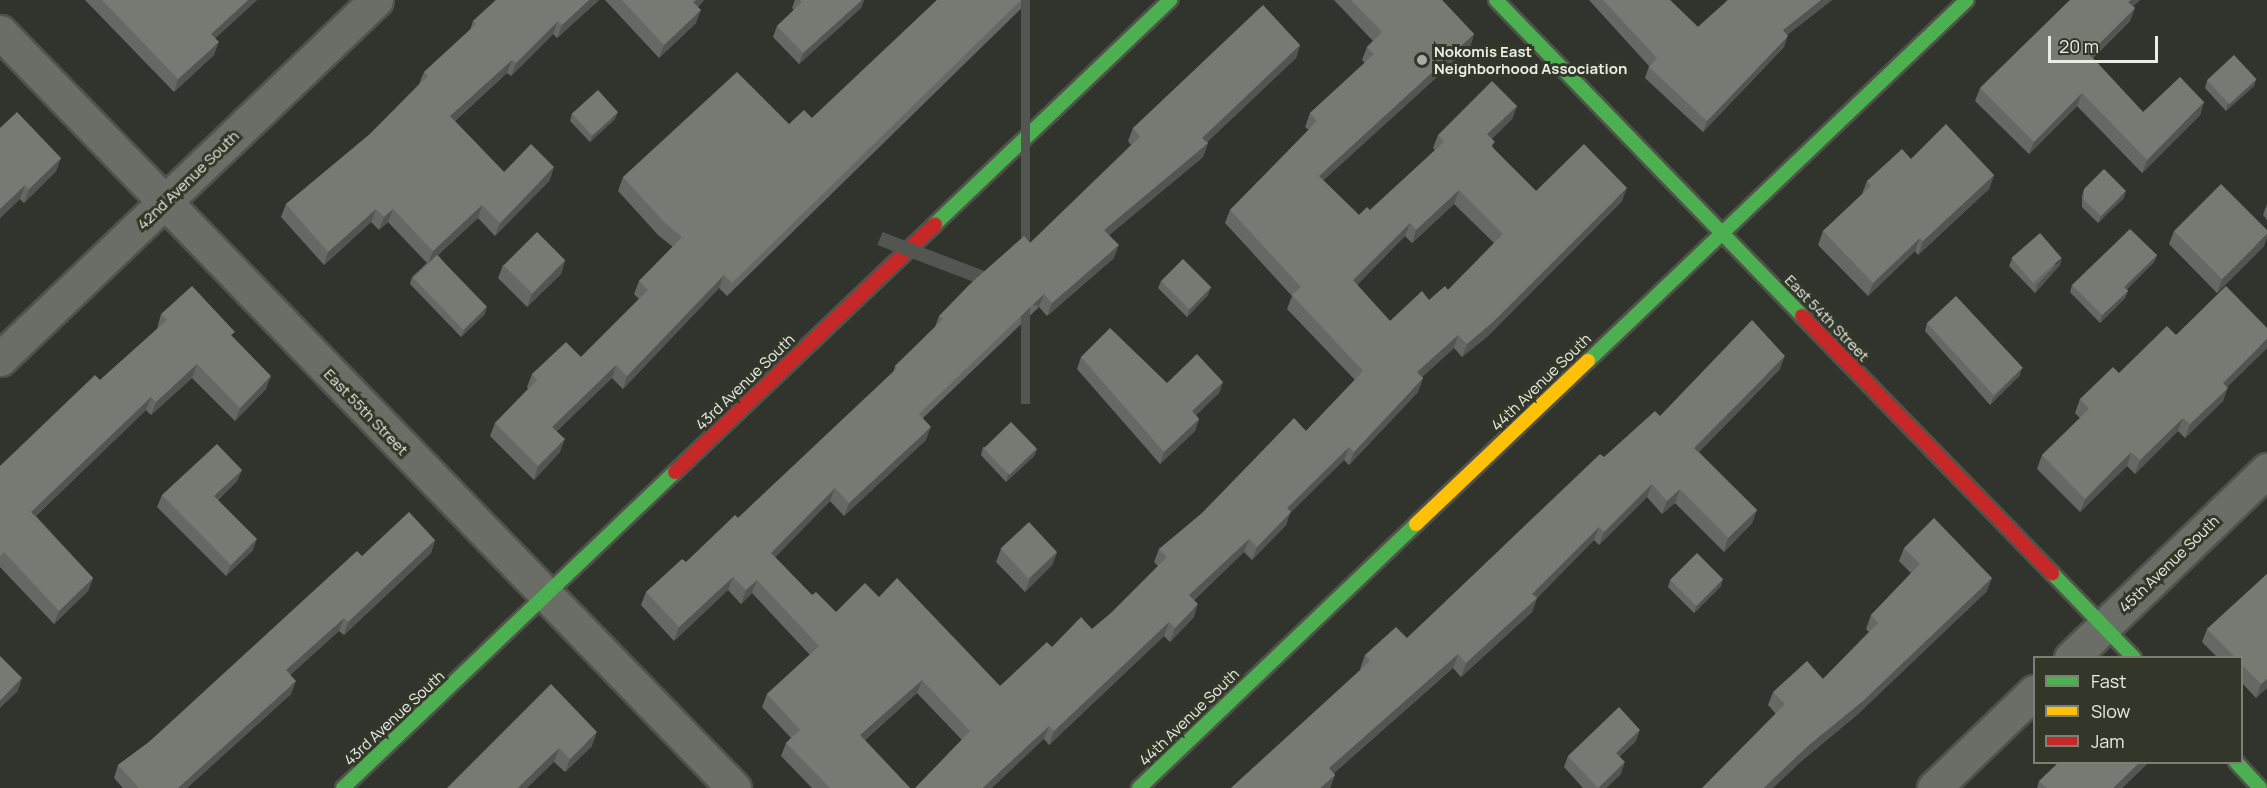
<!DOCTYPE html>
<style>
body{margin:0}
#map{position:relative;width:2267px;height:788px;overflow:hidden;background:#31342d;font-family:Manrope,sans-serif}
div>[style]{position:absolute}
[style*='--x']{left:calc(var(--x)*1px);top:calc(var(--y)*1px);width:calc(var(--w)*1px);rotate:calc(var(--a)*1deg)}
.roads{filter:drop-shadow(2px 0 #50524b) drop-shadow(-2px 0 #50524b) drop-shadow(0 2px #50524b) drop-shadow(0 -2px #50524b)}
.street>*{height:33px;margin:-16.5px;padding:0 16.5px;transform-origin:16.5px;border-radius:16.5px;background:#6b6d67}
.fast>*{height:14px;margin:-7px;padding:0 7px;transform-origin:7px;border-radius:7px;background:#4caf50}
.slow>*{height:14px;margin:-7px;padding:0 7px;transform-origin:7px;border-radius:7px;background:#ffc107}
.jam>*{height:14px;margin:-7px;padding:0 7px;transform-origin:7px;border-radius:7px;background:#c62828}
.wall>*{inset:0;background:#666863}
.shaded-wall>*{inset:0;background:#535550;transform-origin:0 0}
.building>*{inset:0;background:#777973;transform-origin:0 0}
.dots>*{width:16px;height:16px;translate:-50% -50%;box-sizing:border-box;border:3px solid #32372a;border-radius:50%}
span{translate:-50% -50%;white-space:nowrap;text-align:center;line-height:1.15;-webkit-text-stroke:6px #32372a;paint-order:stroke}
.poi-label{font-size:15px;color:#eaede5;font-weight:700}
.left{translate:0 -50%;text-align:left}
.street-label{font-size:15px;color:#eaede5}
.legend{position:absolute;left:2033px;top:656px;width:210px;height:108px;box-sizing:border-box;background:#32372a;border:2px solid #7c8075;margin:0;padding:8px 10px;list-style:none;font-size:18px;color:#eaede5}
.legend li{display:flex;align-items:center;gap:12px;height:30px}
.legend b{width:30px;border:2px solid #7c8075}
.scale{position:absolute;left:2048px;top:36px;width:110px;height:27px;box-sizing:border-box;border:3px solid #eaede5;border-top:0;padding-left:8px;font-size:18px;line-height:21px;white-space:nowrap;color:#eaede5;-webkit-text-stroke:4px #32372a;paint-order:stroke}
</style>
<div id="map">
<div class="roads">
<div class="street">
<i style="--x:0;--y:32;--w:1054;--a:45.85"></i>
<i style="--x:0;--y:359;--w:520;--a:-43.68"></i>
<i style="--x:2071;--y:658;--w:272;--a:-43.8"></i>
<i style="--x:1934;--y:788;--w:139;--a:-43.8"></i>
</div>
<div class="fast">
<i style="--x:1496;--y:0;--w:440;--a:45.9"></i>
<i style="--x:935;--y:224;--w:325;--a:-43.6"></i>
<i style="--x:1588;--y:361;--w:523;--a:-43.61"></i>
<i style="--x:2052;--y:573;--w:118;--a:46"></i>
<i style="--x:2236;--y:762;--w:35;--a:47"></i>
<i style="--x:343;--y:788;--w:458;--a:-43.6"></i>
<i style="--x:1139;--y:788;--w:383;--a:-43.6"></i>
</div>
<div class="slow">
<i style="--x:1416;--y:524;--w:237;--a:-43.5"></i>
</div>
<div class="jam">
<i style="--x:1802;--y:316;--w:359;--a:45.8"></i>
<i style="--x:675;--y:472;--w:359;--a:-43.6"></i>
</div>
</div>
<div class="wall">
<i style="clip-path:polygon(85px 0,257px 0,215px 38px,214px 55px,174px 92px)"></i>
<i style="clip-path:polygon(496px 0,599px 0,557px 38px,553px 34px,511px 76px,507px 73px,455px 121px,504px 172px,550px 180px,495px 236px,478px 218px,438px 255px,485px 314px,461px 337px,410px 284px,412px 277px,427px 263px,388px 222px,379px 230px,371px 222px,324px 265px,281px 217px,286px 204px,370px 134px,419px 84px,424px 72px,470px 30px,473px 21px)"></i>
<i style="clip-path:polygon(605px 0,704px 0,698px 7px,696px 23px,659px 58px)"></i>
<i style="clip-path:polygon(795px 0,864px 0,861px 8px,799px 64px,773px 37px,777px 26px,794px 10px,792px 8px)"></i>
<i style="clip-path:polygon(937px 0,1030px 0,727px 296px,719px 288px,623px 389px,612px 378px,557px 431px,560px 452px,534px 480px,490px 436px,495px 423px,528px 389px,527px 387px,532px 374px,581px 357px,639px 299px,634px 294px,639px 281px,673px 247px,659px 236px,618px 191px,623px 177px,789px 124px,812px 118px)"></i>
<i style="clip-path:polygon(evenodd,1334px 0,1442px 0,1474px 34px,1470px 47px,1323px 180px,1359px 215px,1370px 210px,1435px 150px,1433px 148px,1438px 135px,1517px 106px,1512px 119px,1491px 139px,1493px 148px,1536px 191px,1622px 201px,1488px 336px,1462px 357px,1454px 348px,1422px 377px,1423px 378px,1418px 392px,1349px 465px,1344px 460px,1290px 513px,1286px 525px,1252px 560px,1244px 552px,1194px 600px,1194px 617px,1170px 642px,1164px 636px,1049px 745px,1044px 739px,962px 740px,917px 693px,865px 740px,910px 788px,812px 788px,781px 756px,786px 743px,791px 738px,762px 707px,767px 694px,810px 655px,752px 593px,741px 604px,728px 590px,674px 641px,641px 605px,646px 592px,686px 562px,738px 518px,893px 373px,895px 366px,935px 327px,939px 316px,1030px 243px,1131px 145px,1128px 141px,1133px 128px,1300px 45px,1296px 58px,1207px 142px,1208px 143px,1203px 157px,1109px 235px,1114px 258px,1047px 316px,1039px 307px,923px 418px,926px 440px,844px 516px,830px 501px,775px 557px,812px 595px,836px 612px,879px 597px,1000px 686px,1052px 647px,1092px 629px,1111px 613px,1158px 566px,1154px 562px,1159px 549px,1306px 431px,1355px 380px,1287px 309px,1292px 296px,1225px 223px,1230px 210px,1309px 130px,1305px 127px,1310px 113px,1365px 63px,1362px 60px,1367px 47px,1373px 41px,1334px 0,1454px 204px,1494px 243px,1448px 290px,1390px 321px,1357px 285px,1405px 236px,1412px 243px,1454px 204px)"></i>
<i style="clip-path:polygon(1589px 0,1670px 0,1698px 27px,1728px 0,1832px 0,1787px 35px,1784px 47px,1703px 132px,1645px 78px,1649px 66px)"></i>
<i style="clip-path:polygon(2070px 0,2140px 0,2133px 6px,2135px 8px,2130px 21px,2093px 58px,2143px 112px,2204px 102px,2200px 115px,2142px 173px,2077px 106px,2029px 154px,1975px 101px,1980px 88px)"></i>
<i style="clip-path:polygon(2256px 79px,2254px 86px,2226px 111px,2205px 88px,2207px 81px)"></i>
<i style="clip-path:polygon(572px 113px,615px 119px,590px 142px,570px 121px)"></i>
<i style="clip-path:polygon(0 128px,61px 158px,56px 171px,24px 203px,20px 199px,0 218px)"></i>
<i style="clip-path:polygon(1911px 159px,1994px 175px,1989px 189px,1918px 255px,1915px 251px,1868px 296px,1818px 245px,1823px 231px,1862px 194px,1867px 181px)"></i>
<i style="clip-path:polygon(2084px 189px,2124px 198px,2098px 223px,2082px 207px,2082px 196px)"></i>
<i style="clip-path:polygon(2267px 204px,2267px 220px,2263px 215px)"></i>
<i style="clip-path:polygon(2174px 231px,2264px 246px,2217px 293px,2169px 244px)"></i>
<i style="clip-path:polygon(2157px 255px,2154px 262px,2127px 289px,2128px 291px,2125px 298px,2100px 323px,2070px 292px,2072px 285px)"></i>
<i style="clip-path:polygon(2012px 259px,2060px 265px,2035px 293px,2009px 266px)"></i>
<i style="clip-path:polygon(565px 260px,561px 274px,527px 307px,498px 278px,503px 265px)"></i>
<i style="clip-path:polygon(1161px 281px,1208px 295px,1187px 317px,1158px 288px)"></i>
<i style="clip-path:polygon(161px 314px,233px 337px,266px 389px,235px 421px,192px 378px,151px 415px,146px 410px,36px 516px,93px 578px,88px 591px,54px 624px,0 567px,0 466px,100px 380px,157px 329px)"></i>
<i style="clip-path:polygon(1927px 323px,2020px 375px,1990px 405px,1925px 331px)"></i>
<i style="clip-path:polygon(2176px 335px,2267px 348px,2227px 387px,2223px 401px,2185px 438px,2178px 431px,2135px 474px,2127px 466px,2080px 512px,2037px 469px,2042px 455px,2080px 418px,2075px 413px,2080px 399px)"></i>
<i style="clip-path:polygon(1081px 357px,1167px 383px,1223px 382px,1219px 393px,1196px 415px,1199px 419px,1195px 431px,1160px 464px,1077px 369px)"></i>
<i style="clip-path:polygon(1780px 369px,1699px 452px,1757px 510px,1752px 523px,1724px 552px,1675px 503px,1662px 514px,1647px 497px,1599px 545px,1594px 540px,1537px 598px,1532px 612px,1461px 677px,1453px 668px,1334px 773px,1335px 775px,1330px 788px,1231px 788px,1361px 670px,1360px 669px,1365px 655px,1407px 638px,1604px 457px,1660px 416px)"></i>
<i style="clip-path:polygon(983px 447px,1037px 449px,1034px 456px,1006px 482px,981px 455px)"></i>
<i style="clip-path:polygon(242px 470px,237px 481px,218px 500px,253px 550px,226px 576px,157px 507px,162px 495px)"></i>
<i style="clip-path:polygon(435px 540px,431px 553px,344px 635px,339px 631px,290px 675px,291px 694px,187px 788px,123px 788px,114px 778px,118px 765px,149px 742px,362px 556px)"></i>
<i style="clip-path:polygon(1904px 548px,1987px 591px,1858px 714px,1804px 759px,1776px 714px,1768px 705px,1773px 692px,1823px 679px,1869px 632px,1866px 629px,1871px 615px,1911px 573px,1899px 561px)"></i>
<i style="clip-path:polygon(1001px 549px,1057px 552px,1052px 565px,1025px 592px,996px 562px)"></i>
<i style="clip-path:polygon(2267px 574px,2267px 688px,2256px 698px,2241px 682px,2241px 657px,2217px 657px,2202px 642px,2207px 629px)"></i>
<i style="clip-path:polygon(1670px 580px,1721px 586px,1694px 613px,1668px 587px)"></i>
<i style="clip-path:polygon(551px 684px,592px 746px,565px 772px,554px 762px)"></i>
<i style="clip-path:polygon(1636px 741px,1619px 757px,1621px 774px,1606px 788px,1583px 788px,1564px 767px,1568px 756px)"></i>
<i style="clip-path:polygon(2148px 763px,2122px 788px,2037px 788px,2039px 781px)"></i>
</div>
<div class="shaded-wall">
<i style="clip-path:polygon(248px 0,257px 0,206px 47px,211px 34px)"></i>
<i style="clip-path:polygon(589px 0,599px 0,557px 38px,562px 25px)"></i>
<i style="clip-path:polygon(696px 0,704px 0,689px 15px,693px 2px)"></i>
<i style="clip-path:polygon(862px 0,864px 0,861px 8px,799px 64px,803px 53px)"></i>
<i style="left:1021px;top:0;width:9px;height:404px"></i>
<i style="clip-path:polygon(1821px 0,1832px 0,1779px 41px,1783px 30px)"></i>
<i style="clip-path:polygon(2131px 0,2140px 0,2124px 15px,2128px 2px)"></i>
<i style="clip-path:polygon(2135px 8px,2130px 21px,2084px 67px,2089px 54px)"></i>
<i style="clip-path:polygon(701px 10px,696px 23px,659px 58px,664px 45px)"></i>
<i style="clip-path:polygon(558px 21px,553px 34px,511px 76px,516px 63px)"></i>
<i style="clip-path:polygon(1474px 34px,1470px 47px,1314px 189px,1319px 176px)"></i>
<i style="clip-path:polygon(1788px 36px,1784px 47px,1703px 132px,1707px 121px)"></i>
<i style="clip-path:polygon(219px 42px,214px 55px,174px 92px,178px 79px)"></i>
<i style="clip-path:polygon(1300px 45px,1296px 58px,1198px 151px,1202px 138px)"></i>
<i style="clip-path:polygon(512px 60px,507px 73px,445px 129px,450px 116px)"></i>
<i style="clip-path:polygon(2256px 79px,2254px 86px,2226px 111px,2228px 103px)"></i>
<i style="clip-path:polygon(2082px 93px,2077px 106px,2029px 154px,2034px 142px)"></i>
<i style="clip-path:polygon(2204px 102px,2200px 115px,2142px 173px,2147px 160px)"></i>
<i style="clip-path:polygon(1517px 106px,1512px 119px,1483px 148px,1487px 134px)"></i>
<i style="clip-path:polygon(618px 112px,615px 119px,590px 142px,592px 135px)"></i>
<i style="clip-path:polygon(1208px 143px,1203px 157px,1100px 243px,1104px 230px)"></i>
<i style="clip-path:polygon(61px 158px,56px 171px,24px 203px,29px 189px)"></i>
<i style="clip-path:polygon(554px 167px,550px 180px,495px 236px,500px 223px)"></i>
<i style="clip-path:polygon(1994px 175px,1989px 189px,1918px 255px,1923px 241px)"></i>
<i style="clip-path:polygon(25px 185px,20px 199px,0 218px,0 209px)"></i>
<i style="clip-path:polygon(1627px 188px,1622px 201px,1488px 336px,1462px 357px,1467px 344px)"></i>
<i style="clip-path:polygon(1459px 190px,1454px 204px,1412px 243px,1416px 230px)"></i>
<i style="clip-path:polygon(2126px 191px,2124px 198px,2098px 223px,2101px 216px)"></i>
<i style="clip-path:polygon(482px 205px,478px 218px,428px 264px,433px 251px)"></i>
<i style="clip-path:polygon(376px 209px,371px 222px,324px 265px,328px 252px)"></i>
<i style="clip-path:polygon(393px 209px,388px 222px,379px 230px,384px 217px)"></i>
<i style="clip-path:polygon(1410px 223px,1405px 236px,1348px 294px,1353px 280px)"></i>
<i style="clip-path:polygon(2267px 234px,2267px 238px,2264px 246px,2217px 293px,2222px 279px)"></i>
<i style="clip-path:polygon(1920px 238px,1915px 251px,1868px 296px,1873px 283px)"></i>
<i style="clip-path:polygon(1119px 245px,1114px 258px,1047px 316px,1052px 303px)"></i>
<i style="clip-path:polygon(2157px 255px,2154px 262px,2122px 294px,2124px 287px)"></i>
<i style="clip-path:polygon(2062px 258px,2060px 265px,2035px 293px,2037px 285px)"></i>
<i style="clip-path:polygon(565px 260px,561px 274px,527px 307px,532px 294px)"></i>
<i style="clip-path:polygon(724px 275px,719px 288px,623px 389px,627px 376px)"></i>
<i style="clip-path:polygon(1211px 287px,1208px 295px,1187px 317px,1189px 310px)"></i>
<i style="clip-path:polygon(2128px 291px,2125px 298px,2100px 323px,2102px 315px)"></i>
<i style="left:1044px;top:294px;width:14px;height:173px;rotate:111deg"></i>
<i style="clip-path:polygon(487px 307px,485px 314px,461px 337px,464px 330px)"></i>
<i style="clip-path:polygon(1458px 335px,1454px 348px,1412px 386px,1417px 372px)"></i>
<i style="clip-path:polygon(2267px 339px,2267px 348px,2218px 396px,2223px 383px)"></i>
<i style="clip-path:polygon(1785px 356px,1780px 369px,1689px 462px,1694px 448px)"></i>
<i style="clip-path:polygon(197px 364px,192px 378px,151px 415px,156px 402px)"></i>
<i style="clip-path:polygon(616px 365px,612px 378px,547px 440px,552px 427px)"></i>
<i style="clip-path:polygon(2022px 368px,2020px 375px,1990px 405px,1993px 398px)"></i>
<i style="clip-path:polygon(271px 376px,266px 389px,235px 421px,240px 408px)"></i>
<i style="clip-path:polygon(1423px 378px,1418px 392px,1349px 465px,1354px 452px)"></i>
<i style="clip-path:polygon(1223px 382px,1219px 393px,1188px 423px,1192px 411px)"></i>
<i style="clip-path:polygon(2228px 388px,2223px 401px,2185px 438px,2190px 424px)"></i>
<i style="clip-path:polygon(151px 397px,146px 410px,26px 525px,31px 512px)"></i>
<i style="clip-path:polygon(2183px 418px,2178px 431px,2135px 474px,2140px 460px)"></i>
<i style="clip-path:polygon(1199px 419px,1195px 431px,1160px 464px,1164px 452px)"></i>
<i style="clip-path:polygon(931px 427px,926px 440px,844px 516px,849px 503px)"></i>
<i style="clip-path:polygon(565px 439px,560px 452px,534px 480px,538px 466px)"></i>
<i style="clip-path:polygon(1349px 447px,1344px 460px,1290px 513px,1286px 525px,1252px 560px,1257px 547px,1287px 508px)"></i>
<i style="clip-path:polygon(1037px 449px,1034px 456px,1006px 482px,1008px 474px)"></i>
<i style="clip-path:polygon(2131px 452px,2127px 466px,2080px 512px,2085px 499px)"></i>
<i style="clip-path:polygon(242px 470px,237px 481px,209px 507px,214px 496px)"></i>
<i style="clip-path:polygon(1652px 484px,1647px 497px,1599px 545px,1604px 532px)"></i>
<i style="clip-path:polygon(835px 488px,830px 501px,767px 566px,771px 553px)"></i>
<i style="clip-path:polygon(1680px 489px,1675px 503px,1662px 514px,1667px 501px)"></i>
<i style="clip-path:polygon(1757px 510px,1752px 523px,1724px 552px,1728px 538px)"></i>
<i style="clip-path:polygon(1599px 527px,1594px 540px,1537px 598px,1532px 612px,1461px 677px,1466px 663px,1532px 594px)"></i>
<i style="clip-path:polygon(257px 539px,253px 550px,226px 576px,231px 565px)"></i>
<i style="clip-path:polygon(1249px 539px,1244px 552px,1184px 608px,1189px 595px)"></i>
<i style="clip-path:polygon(435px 540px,431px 553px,344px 635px,348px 622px)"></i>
<i style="clip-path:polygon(1057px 552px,1052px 565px,1025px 592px,1030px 578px)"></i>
<i style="clip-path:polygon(733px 577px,728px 590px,674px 641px,679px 627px)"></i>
<i style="clip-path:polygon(93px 578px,88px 591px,54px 624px,59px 611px)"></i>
<i style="clip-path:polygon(1992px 578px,1987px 591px,1858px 714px,1804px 759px,1773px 788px,1764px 788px,1809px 745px)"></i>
<i style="clip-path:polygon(1723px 579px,1721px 586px,1694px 613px,1696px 606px)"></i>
<i style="clip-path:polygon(757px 580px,752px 593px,741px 604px,746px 590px)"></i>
<i style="clip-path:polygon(1198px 604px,1194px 617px,1170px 642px,1175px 628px)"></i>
<i style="clip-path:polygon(344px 618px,339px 631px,281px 683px,286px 670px)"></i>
<i style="clip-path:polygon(1169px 622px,1164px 636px,1049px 745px,1054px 731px)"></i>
<i style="clip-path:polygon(1458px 654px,1453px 668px,1324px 782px,1329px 768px)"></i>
<i style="clip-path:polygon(22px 678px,18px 691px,0 708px,0 701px)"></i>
<i style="clip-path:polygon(2267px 679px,2267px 688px,2256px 698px,2261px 684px)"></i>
<i style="clip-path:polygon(922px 680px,917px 693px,855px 748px,860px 735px)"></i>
<i style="clip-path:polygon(296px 681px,291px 694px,187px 788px,178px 788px)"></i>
<i style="clip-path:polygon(1049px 726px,1044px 739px,992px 788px,983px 788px)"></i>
<i style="clip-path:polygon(1640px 730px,1636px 741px,1611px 764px,1616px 753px)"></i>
<i style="clip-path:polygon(597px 732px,592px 746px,565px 772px,570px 759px)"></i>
<i style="clip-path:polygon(559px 748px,554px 762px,527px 788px,518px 788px)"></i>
<i style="clip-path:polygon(1625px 762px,1621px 774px,1606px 788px,1598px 788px)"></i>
<i style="clip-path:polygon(2140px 762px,2148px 762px,2122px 788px,2113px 788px)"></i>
<i style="clip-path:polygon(1335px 775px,1330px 788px,1320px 788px)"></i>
</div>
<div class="building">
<i style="clip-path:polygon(102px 0,248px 0,211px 34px,219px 42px,178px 79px)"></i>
<i style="clip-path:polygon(496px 0,589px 0,562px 25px,558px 21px,516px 63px,512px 60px,450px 116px,504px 172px,531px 144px,554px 167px,500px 223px,482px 205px,433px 251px,393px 209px,384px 217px,376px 209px,328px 252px,286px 204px,370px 134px,428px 76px,424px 72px,476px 24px,473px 21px)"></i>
<i style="clip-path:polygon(622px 0,696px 0,693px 2px,701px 10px,664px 45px)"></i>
<i style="clip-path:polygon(800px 0,862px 0,803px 53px,777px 26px,802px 2px)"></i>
<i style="clip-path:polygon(937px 0,1021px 0,732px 283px,724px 275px,627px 376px,616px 365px,552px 427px,565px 439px,538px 466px,495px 423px,537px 380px,532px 374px,566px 342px,581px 357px,648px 290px,639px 281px,682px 237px,664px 222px,623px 177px,737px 72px,789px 124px,804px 110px,812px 118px)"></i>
<i style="clip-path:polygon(evenodd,1351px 0,1442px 0,1474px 34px,1319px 176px,1359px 215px,1367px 207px,1370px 210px,1444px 142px,1438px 135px,1492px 81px,1517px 106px,1487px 134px,1495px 142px,1491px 146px,1536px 191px,1584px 144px,1627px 188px,1493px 322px,1467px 344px,1458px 335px,1417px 372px,1423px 378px,1354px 452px,1349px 447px,1287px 508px,1291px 512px,1257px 547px,1249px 539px,1189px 595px,1198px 604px,1175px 628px,1169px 622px,1054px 731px,1049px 726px,983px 788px,915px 788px,970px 731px,922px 680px,860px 735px,910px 788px,830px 788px,786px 743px,800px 730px,767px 694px,819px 646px,757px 580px,746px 590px,733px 577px,679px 627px,646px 592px,682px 559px,686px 562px,735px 515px,738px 518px,897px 368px,895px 366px,943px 319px,939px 316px,970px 284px,1024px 236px,1030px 243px,1140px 137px,1133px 128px,1263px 5px,1300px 45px,1202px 138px,1208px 143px,1104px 230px,1119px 245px,1052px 303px,1044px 294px,919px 414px,931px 427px,849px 503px,835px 488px,771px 553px,812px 595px,816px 592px,836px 612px,865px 583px,879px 597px,897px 578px,1000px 686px,1047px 642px,1052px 647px,1081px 617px,1092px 629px,1111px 613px,1167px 557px,1159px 549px,1202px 513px,1294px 418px,1306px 431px,1363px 371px,1292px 295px,1301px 287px,1230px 210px,1317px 121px,1310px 113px,1374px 54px,1367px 47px,1382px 32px,1351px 0,1459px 190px,1503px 234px,1448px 290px,1445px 286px,1429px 300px,1422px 291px,1390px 321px,1353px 280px,1410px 223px,1416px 230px,1459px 190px)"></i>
<i style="clip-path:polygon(1603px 0,1670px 0,1698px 27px,1728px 0,1821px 0,1783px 30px,1788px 36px,1707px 121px,1649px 67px,1657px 58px)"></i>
<i style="clip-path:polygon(2070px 0,2131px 0,2128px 2px,2135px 8px,2089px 54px,2143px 112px,2180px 77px,2204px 102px,2147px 160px,2082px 93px,2034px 142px,1980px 88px)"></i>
<i style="left:2234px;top:55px;width:33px;height:37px;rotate:47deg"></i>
<i style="left:598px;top:90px;width:30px;height:35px;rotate:48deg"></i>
<i style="clip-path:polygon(17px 112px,61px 158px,29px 189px,25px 185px,0 209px,0 128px)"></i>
<i style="clip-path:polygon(1946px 124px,1994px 175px,1923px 241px,1920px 238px,1873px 283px,1823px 231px,1871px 186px,1867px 181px,1902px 149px,1911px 159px)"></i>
<i style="clip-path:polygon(2104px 169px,2126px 191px,2101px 216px,2084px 200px,2084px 189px)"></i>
<i style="clip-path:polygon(2221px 184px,2267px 230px,2267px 234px,2222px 279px,2174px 231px)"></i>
<i style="clip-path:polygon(2130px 229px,2157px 255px,2124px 287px,2128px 291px,2102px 315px,2072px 285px)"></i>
<i style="left:537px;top:232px;width:40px;height:47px;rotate:45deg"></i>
<i style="left:2040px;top:233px;width:33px;height:38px;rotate:49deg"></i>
<i style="left:437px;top:255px;width:72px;height:33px;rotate:46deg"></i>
<i style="left:1183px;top:259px;width:40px;height:31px;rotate:45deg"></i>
<i style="clip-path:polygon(192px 286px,235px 332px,231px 335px,271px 376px,240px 408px,197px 364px,156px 402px,151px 397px,31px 512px,93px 578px,59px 611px,4px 552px,0 556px,0 466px,95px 375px,100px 380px,167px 320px,161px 314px)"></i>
<i style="clip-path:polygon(2226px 286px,2267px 328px,2267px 339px,2223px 383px,2228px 388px,2190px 424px,2183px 418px,2140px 460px,2131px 452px,2085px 499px,2042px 455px,2089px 409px,2080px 399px,2113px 367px,2119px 373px,2167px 326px,2176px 335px)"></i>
<i style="left:1956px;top:296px;width:98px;height:40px;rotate:47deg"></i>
<i style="clip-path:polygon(1752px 320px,1785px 356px,1694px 448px,1757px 510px,1728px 538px,1680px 489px,1667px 501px,1652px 484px,1604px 532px,1599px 527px,1532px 594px,1537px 598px,1466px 663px,1458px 654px,1329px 768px,1335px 775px,1320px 788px,1231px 788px,1370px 661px,1365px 655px,1396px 627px,1407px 638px,1600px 454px,1604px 457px,1655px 411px,1660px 416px)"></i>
<i style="clip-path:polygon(1110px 328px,1167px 383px,1197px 354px,1223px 382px,1192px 411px,1199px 419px,1164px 452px,1081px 357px)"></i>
<i style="left:1011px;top:422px;width:37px;height:38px;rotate:46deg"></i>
<i style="clip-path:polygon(217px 444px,242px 470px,214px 496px,257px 539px,231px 565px,162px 495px)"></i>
<i style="clip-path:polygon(409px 512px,435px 540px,348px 622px,344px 618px,286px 670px,296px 681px,178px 788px,139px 788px,118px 765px,149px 742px,357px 551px,362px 556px)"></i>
<i style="clip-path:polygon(1934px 518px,1992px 578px,1863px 701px,1809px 745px,1764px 788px,1702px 788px,1785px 704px,1773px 692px,1807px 661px,1823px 679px,1878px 623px,1871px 615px,1920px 564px,1904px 548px)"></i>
<i style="left:1029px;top:522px;width:41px;height:39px;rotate:47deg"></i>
<i style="left:1697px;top:553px;width:37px;height:38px;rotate:45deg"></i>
<i style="clip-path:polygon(2267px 574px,2267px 679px,2261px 684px,2241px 664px,2241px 657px,2235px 657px,2207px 629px)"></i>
<i style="clip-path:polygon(0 656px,22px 678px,0 701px)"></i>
<i style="clip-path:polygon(551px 684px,597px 732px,570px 759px,559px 748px,518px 788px,447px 788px)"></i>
<i style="clip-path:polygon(1619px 707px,1640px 730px,1616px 753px,1625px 762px,1598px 788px,1568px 756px)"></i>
<i style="clip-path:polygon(2059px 762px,2140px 762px,2113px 788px,2047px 788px,2039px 781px)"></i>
</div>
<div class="dots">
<i style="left:1422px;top:60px;background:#a9aca5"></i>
</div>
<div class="poi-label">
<span class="left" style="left:1434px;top:60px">Nokomis East<br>Neighborhood Association</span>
</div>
<div class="street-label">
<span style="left:188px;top:180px;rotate:-44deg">42nd Avenue South</span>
<span style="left:1827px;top:318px;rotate:46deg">East 54th Street</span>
<span style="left:745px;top:382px;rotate:-44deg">43rd Avenue South</span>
<span style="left:1541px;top:382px;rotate:-44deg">44th Avenue South</span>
<span style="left:366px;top:412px;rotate:46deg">East 55th Street</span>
<span style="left:2169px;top:564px;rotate:-44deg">45th Avenue South</span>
<span style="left:1189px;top:717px;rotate:-44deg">44th Avenue South</span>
<span style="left:394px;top:718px;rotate:-43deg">43rd Avenue South</span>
</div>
<ul class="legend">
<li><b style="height:8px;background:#4caf50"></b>Fast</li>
<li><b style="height:8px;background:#ffc107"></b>Slow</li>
<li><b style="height:8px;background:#c62828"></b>Jam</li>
</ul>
<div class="scale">20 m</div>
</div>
